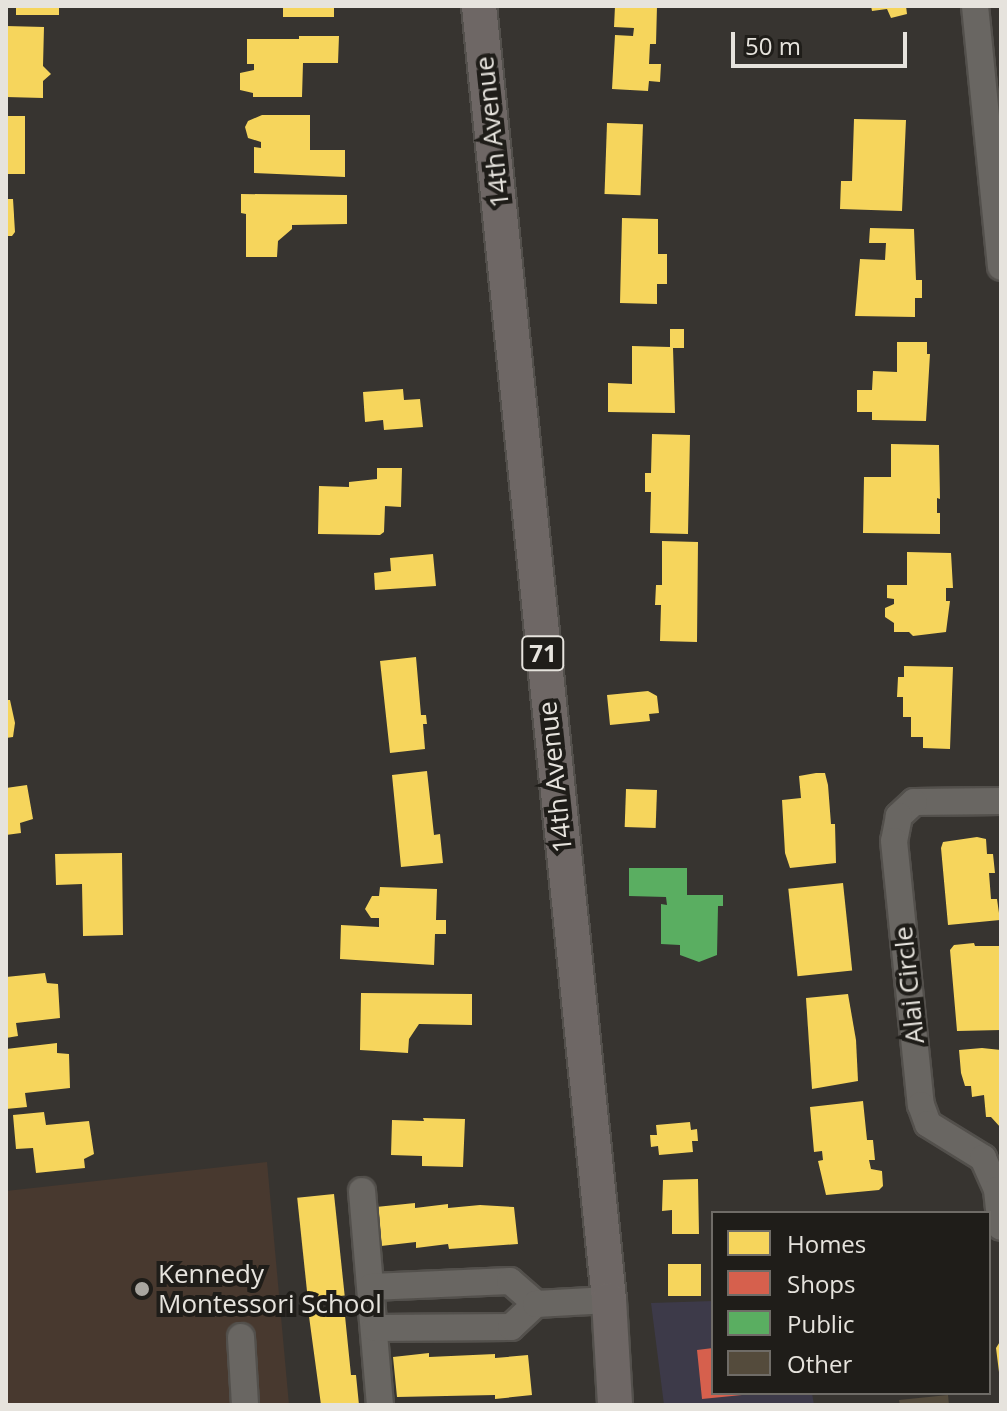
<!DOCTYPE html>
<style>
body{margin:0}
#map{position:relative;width:1007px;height:1411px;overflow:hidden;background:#373430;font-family:"Open Sans",sans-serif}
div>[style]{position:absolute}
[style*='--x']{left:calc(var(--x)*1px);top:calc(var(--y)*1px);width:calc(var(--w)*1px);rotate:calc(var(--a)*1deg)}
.commercial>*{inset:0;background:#3d3a49}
.education>*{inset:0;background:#48392f}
.homes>*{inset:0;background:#f6d55c;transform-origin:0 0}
.shops>*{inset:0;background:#d6604d}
.public>*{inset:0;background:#5aae61}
.building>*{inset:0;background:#544b3c}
.roads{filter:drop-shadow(2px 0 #53504c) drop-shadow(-2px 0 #53504c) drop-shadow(0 2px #53504c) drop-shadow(0 -2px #53504c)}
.minor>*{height:26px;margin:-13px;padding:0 13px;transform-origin:13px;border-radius:13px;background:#696662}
.major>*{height:34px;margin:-17px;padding:0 17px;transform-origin:17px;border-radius:17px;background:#6e6765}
.dots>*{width:22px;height:22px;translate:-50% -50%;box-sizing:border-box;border:4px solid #1f1d19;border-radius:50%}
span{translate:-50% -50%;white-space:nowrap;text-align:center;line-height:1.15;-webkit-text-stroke:8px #1f1d19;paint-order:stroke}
.shield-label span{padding:2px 6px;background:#1f1d19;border:2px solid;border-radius:6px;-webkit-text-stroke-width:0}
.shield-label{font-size:24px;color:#e6e3dd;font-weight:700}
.street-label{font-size:26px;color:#e6e3dd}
.poi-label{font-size:26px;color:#e6e3dd}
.left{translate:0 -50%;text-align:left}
.frame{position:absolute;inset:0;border:8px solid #e6e3dd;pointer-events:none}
.legend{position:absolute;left:711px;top:1211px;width:280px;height:184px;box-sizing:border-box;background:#1f1d19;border:2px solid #6f6c67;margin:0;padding:10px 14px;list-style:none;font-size:24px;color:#e6e3dd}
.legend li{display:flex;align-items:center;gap:16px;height:40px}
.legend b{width:40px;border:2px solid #6f6c67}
.scale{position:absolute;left:731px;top:32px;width:176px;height:36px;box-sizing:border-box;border:4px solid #e6e3dd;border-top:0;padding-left:10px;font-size:24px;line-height:28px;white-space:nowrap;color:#e6e3dd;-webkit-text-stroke:6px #1f1d19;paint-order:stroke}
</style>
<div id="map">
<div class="commercial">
<i style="clip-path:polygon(713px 1301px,713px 1393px,812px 1393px,814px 1405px,664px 1405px,651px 1303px)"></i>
</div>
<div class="education">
<i style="clip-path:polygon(267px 1162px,289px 1405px,7px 1405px,6px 1191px)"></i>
</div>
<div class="homes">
<i style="left:16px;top:6px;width:43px;height:9px"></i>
<i style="left:283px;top:6px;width:51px;height:11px"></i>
<i style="clip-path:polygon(615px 6px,657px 6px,656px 44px,650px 44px,649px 64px,661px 64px,660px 82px,649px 81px,648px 91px,612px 89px,615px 35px,633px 36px,634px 28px,614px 27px)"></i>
<i style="clip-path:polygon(871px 6px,906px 6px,907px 14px,891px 18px,887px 9px,872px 11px)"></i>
<i style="clip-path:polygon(6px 26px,44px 27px,43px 66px,51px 74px,43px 81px,43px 98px,6px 97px)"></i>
<i style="clip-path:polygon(299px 36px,339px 36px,338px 63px,303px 63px,302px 97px,253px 97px,253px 93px,240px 90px,240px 73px,254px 70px,254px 64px,247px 64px,247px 39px,299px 39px)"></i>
<i style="clip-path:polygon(262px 115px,310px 115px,310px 150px,345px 150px,345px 177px,254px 173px,254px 147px,261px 148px,261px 142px,248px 138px,245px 127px,248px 121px)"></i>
<i style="left:6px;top:116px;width:19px;height:58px"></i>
<i style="clip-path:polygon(854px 119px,906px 120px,902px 211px,840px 209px,841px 181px,852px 181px)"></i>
<i style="left:607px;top:123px;width:36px;height:71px;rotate:2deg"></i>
<i style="clip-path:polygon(241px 194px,347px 195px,347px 224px,292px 225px,292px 229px,278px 241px,277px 257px,246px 257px,246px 214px,241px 213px)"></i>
<i style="clip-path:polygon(6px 199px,13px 199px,15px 232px,12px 236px,6px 236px)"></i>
<i style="clip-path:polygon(622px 218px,658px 219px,658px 254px,667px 254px,667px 284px,657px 284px,657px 304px,620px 303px)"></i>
<i style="clip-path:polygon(870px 228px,914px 229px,916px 280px,922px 280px,922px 298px,915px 298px,915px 317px,855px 316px,860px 259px,885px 260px,886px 243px,869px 243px)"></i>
<i style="clip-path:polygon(670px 329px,684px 329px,684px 348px,673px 348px,675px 413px,608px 412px,608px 383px,632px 384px,632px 346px,670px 347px)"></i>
<i style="clip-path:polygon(897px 342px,927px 342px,927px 354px,930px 354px,926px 421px,872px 420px,872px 412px,857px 412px,857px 390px,872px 390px,873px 371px,897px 372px)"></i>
<i style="clip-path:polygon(403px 389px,404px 400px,420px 399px,423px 427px,384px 430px,383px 420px,365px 422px,363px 392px)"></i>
<i style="clip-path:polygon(652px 434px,690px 435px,688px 534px,650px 533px,651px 492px,645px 492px,645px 473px,651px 473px)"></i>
<i style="clip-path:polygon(891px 444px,939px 445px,940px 499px,937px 498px,937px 513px,940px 513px,940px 534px,863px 533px,864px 477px,891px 477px)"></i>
<i style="clip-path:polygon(377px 468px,402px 468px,401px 507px,385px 506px,384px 532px,380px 535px,318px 534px,319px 486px,349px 487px,349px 482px,377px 479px)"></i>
<i style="clip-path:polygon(662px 541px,698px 542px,697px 642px,660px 641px,661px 605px,655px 605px,656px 585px,662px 585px)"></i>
<i style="clip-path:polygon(907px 552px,951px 553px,953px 588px,946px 588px,946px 601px,950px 601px,946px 632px,913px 636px,909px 632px,894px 632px,894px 623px,885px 617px,885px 608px,894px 604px,894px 599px,887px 598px,887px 585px,907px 585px)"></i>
<i style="clip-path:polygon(433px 554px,436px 586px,375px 590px,374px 573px,391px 571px,390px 558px)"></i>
<i style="clip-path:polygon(416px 657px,421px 715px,426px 715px,427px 724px,423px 724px,425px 749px,390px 753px,380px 661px)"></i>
<i style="clip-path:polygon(904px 666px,953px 667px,950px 749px,923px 748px,923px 737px,911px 737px,911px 717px,903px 717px,903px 697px,897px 697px,898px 677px,904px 677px)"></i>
<i style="clip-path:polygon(648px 691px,657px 696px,659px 713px,649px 714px,650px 721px,610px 725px,607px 695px)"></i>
<i style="clip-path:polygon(6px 700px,10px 700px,15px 723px,13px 737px,6px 738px)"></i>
<i style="clip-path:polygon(427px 771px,434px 835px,440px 834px,443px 863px,401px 867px,392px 775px)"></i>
<i style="clip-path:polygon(816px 773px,825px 773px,828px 785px,831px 824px,835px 824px,836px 863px,790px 868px,785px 853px,782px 800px,801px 798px,799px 776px)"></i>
<i style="clip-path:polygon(27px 785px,33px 819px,20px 823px,21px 833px,6px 835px,6px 788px)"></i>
<i style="left:626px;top:789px;width:31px;height:38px;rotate:2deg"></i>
<i style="clip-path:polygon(977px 837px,986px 839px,987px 854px,993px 854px,995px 873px,989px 873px,991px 899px,997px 899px,1000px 920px,948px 925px,941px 848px,943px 842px)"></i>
<i style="clip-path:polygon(122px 853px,123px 935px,83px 936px,82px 884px,56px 885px,55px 854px)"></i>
<i style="left:843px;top:883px;width:88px;height:55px;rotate:84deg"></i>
<i style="clip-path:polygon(380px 887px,437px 889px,436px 920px,446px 920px,446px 934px,435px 934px,434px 965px,340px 959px,341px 925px,379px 927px,379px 918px,371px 918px,365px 909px,372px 896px,379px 896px)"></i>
<i style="clip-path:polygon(974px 943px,975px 946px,1001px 946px,1001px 1030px,957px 1031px,950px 950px,954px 945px)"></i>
<i style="clip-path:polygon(45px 973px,47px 983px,58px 984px,60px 1018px,16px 1023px,18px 1036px,6px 1038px,6px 977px)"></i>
<i style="clip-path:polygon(361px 993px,472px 994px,472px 1025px,419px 1024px,409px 1039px,408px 1053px,360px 1050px)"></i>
<i style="clip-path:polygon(848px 994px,856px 1040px,858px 1081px,812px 1089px,806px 998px)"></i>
<i style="clip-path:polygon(57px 1043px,57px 1053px,69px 1054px,70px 1088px,25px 1093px,27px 1107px,6px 1109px,6px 1049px)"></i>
<i style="clip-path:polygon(982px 1048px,1001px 1050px,1001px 1128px,991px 1117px,986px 1117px,984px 1095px,972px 1097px,971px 1086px,965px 1086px,961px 1073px,959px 1050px)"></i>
<i style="clip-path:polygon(863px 1101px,867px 1140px,873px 1140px,875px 1160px,869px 1160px,871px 1169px,882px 1171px,883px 1186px,879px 1190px,826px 1195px,818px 1161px,823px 1160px,822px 1151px,814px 1152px,810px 1107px)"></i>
<i style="clip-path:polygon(44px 1112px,46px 1125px,89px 1121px,94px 1154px,84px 1159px,85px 1168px,36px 1173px,33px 1148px,16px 1149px,13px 1115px)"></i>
<i style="clip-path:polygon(423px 1118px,465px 1119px,463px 1167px,422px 1166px,422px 1156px,391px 1155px,392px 1120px,424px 1121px)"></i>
<i style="clip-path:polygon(690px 1122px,691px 1130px,697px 1129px,698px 1141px,692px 1141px,693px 1152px,659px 1155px,658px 1146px,651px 1147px,650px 1135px,657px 1135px,656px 1125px)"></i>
<i style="clip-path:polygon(698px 1179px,699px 1234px,672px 1234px,672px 1210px,662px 1211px,663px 1180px)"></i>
<i style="left:334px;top:1194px;width:102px;height:37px;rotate:84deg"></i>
<i style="clip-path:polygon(415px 1203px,415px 1208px,448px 1204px,448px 1208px,480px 1205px,514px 1207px,518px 1244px,449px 1249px,448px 1244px,416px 1248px,416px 1242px,381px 1246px,376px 1207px)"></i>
<i style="left:668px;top:1264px;width:33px;height:32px"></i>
<i style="clip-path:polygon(344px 1306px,351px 1375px,356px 1375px,359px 1405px,321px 1405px,308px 1309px)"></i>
<i style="clip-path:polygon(1001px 1340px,1001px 1372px,999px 1372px,996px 1348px)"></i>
<i style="clip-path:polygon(429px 1353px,429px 1357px,495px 1354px,495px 1358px,528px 1355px,532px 1395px,495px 1399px,495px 1395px,397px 1397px,393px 1357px)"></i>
</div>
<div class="shops">
<i style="clip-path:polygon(713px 1348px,713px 1393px,742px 1395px,702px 1399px,697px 1350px)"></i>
</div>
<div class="public">
<i style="clip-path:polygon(629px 868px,687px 868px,687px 895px,723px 895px,723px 906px,718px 906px,717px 955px,699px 962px,680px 955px,680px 945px,661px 944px,661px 904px,667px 905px,666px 897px,629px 896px)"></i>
</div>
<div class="building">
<i style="clip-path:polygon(948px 1395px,949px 1405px,900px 1405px,899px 1400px)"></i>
</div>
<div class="roads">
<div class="minor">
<i style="--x:975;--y:6;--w:262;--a:84.3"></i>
<i style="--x:1001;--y:801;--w:87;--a:179.3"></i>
<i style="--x:914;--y:802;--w:21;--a:137"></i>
<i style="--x:899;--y:816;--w:25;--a:101"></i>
<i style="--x:894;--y:841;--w:265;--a:84.2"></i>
<i style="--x:921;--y:1105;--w:20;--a:70"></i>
<i style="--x:928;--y:1124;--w:65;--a:31.7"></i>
<i style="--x:983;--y:1158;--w:35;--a:66"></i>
<i style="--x:997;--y:1190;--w:37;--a:84"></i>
<i style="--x:362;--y:1191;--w:215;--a:85.2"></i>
<i style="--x:371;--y:1287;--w:139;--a:-2.5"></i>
<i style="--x:510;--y:1281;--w:35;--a:41"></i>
<i style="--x:375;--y:1328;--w:136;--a:-0.4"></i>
<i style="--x:511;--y:1327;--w:34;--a:-43"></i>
<i style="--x:536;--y:1304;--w:73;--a:-3.1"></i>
<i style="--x:241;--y:1337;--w:68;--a:86.6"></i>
</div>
<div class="major">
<i style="--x:479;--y:6;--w:1301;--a:84.26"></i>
<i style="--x:609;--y:1300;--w:105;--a:86.7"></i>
</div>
</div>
<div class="dots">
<i style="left:142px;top:1289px;background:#a9a6a0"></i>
</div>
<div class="shield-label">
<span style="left:543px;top:653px">71</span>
</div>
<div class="street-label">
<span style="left:492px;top:132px;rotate:-96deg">14th Avenue</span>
<span style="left:555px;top:777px;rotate:-96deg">14th Avenue</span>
<span style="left:909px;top:985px;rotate:-96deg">Alai Circle</span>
</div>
<div class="poi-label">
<span class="left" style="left:158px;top:1289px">Kennedy<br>Montessori School</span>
</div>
<div class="frame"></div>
<ul class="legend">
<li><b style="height:22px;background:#f6d55c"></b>Homes</li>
<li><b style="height:22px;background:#d6604d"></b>Shops</li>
<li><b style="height:22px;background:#5aae61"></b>Public</li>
<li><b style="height:22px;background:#544b3c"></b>Other</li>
</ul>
<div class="scale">50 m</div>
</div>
